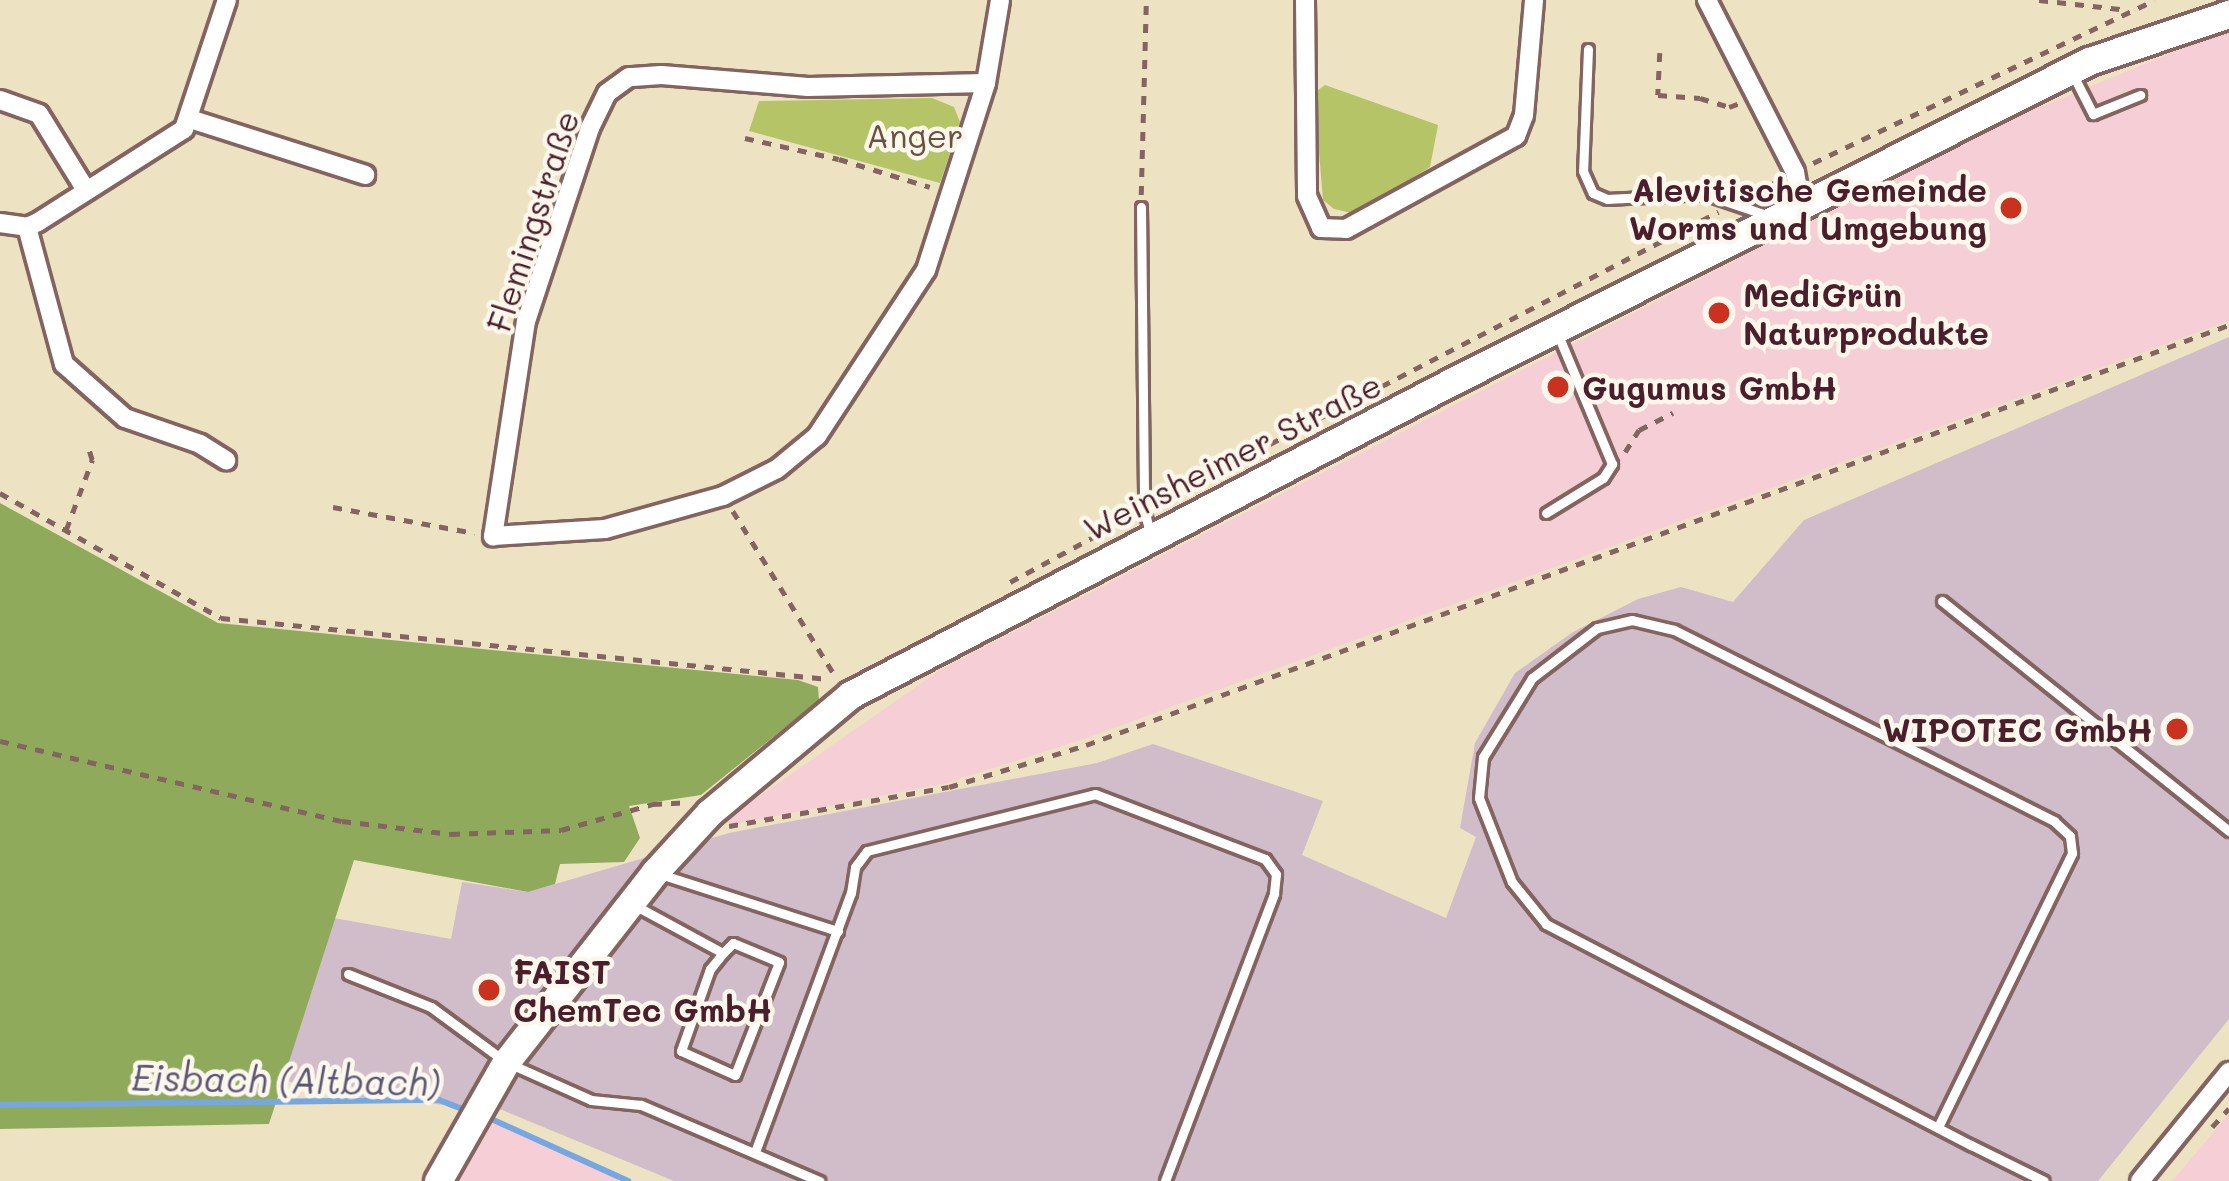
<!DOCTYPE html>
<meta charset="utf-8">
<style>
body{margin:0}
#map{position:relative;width:2229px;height:1181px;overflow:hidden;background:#ede3c3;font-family:Mali,sans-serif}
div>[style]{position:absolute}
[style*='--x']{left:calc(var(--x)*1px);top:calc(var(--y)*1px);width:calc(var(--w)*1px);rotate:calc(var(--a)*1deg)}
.built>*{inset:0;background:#f6cfd6}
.industrial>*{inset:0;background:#d1bdc9}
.green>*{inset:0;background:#b5c466}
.forest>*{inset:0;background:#90aa5b}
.stream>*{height:6px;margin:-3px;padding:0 3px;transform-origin:3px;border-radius:3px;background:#76a7e1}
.path>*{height:4.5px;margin-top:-2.25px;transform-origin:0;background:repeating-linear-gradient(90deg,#836460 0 9px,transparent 0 18px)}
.roads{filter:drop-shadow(3px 0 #836460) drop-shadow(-3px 0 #836460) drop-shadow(0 3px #836460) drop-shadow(0 -3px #836460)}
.service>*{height:9px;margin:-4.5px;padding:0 4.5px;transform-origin:4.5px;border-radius:4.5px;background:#fff}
.minor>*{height:18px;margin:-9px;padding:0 9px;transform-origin:9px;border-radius:9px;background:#fff}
.secondary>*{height:27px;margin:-13.5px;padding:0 13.5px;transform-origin:13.5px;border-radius:13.5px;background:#fff}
.dots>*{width:33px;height:33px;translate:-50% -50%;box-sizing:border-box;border:6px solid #fbf7ec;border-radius:50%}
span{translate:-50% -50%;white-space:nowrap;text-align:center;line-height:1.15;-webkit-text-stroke:9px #fbf7ec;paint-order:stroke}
.park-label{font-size:33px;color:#6a513d}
.poi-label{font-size:33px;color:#4a1f2b;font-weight:700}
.right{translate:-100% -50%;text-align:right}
.left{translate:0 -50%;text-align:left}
.street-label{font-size:33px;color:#4a1f2b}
.water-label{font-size:36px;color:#5c5574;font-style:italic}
</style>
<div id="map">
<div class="built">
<i style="clip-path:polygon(2229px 29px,2229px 321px,1084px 739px,947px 783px,730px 825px,725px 820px,943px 668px,2002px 123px)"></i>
<i style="clip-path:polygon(2229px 1114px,2229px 1181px,2172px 1181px)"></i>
<i style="clip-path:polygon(474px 1119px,502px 1123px,628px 1181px,436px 1181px)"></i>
</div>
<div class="industrial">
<i style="clip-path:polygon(2229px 337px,2229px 1019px,2098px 1181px,674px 1181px,502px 1110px,346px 1096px,283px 1080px,334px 918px,451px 939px,462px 882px,528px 892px,729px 833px,1097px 763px,1153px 744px,1323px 801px,1302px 855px,1446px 918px,1476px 837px,1460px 828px,1475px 743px,1515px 673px,1573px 632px,1638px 599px,1681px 587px,1733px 602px,1804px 520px)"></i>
</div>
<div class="green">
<i style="clip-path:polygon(1325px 85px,1438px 125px,1430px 167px,1356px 214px,1334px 209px,1323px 200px,1314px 93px)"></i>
<i style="clip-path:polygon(932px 98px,954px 107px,960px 122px,940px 183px,749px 131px,759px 101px)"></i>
</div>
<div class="forest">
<i style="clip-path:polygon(0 503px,218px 623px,798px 680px,818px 687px,819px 700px,701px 795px,629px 806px,640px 838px,624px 862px,560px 864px,555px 884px,528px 892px,354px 860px,269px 1124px,0 1129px)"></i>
</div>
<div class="stream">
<i style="--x:0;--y:1105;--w:439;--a:-0.7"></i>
<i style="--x:439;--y:1100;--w:31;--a:21"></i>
<i style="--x:487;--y:1117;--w:155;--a:24.4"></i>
</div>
<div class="path">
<i style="--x:2039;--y:0;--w:90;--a:6.4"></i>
<i style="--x:1660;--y:53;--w:42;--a:92.7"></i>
<i style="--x:1658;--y:95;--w:42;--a:4.1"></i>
<i style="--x:1700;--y:98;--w:30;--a:17"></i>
<i style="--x:1729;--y:107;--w:12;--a:-20"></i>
<i style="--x:745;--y:138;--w:96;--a:12.6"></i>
<i style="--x:839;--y:159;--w:95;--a:17.1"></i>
<i style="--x:1813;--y:163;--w:378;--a:-25.5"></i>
<i style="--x:1754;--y:193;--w:25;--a:-27"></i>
<i style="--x:1141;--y:195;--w:195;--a:-88.5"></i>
<i style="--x:1625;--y:452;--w:26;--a:-58"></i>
<i style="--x:1639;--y:430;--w:38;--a:-27"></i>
<i style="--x:0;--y:493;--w:254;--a:29.5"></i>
<i style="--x:221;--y:618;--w:610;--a:5.74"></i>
<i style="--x:1158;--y:502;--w:631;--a:-27.38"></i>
<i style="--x:333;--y:507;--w:144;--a:10.4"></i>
<i style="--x:733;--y:511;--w:192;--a:58.2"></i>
<i style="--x:66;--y:530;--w:75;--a:-69.6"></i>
<i style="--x:92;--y:460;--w:14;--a:-107"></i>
<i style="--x:1010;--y:582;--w:139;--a:-28.4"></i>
<i style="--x:0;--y:741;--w:351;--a:13.2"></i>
<i style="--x:342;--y:821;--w:110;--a:6.8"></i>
<i style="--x:451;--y:834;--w:110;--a:-2.1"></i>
<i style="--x:561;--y:830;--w:96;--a:-15.8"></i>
<i style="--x:653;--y:804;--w:35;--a:-3"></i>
<i style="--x:729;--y:826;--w:223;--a:-10.1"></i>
<i style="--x:949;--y:787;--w:143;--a:-17"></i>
<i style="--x:1086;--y:745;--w:1218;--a:-20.18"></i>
<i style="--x:2212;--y:1127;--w:25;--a:-48"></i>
</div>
<div class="roads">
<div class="service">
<i style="--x:1588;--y:49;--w:122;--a:92.3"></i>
<i style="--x:1583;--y:171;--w:24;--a:66"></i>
<i style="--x:1593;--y:193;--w:15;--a:23"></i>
<i style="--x:1607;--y:199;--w:97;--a:-3"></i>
<i style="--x:1704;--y:194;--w:65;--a:18.7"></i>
<i style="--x:2073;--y:75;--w:44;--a:62.9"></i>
<i style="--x:2093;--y:114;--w:51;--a:-22"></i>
<i style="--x:1141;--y:207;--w:303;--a:89.4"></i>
<i style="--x:1144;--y:510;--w:23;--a:75"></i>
<i style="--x:1546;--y:513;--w:67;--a:-31.6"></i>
<i style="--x:1603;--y:478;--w:17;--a:-57"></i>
<i style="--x:1612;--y:464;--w:140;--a:-112.7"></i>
<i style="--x:1942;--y:601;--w:368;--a:38.7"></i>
<i style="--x:660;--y:874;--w:187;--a:17.8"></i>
<i style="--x:636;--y:906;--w:99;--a:28.4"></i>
<i style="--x:723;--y:953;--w:21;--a:129"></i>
<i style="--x:710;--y:969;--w:87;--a:109.5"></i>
<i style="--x:681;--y:1051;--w:59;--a:24"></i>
<i style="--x:735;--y:1075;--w:121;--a:-68.7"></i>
<i style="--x:779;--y:962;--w:50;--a:-157.6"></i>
<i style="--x:733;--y:943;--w:14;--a:135"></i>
<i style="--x:348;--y:974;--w:89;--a:21.7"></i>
<i style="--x:431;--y:1007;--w:93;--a:36.3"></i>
<i style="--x:506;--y:1062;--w:93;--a:24.1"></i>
<i style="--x:591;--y:1100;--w:50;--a:5.7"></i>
<i style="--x:641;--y:1105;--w:194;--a:23.1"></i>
<i style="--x:1938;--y:1127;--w:305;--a:-63.9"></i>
<i style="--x:2072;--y:853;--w:17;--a:-97"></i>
<i style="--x:2070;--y:836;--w:22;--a:-137"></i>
<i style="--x:2054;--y:821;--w:425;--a:-153.3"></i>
<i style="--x:1674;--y:630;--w:43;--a:-166.6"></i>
<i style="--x:1632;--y:620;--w:36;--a:167"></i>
<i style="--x:1597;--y:628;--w:82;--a:142.4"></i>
<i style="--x:1532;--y:678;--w:93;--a:121.8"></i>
<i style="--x:1483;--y:757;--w:41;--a:95.6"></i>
<i style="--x:1479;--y:798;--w:90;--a:68.6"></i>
<i style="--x:1512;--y:882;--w:54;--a:51"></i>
<i style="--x:1546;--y:924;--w:479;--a:27.5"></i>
<i style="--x:1971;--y:1145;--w:81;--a:26.3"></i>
<i style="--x:755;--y:1152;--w:276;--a:-69.7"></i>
<i style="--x:851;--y:893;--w:26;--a:-81"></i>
<i style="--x:855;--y:867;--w:20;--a:-53"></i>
<i style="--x:867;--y:851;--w:235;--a:-14"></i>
<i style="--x:1095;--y:794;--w:182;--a:20.9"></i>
<i style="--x:1265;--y:859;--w:19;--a:54"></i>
<i style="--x:1276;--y:874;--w:20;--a:96"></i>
<i style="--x:1274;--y:894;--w:307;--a:110.8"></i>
</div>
<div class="minor">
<i style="--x:1305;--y:0;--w:196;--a:89.4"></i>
<i style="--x:1307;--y:196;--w:35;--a:66"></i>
<i style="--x:1321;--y:228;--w:25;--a:2"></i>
<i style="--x:1346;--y:229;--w:194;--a:-28.7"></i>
<i style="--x:1516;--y:136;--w:22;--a:-69"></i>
<i style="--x:1524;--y:115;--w:115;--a:-85"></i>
<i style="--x:1707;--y:0;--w:193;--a:62.9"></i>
<i style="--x:1795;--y:172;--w:36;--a:80"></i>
<i style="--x:986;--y:83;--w:178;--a:178.7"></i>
<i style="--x:808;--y:87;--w:147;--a:-175.3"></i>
<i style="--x:661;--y:75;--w:32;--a:176"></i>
<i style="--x:629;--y:77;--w:27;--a:144"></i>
<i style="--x:607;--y:93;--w:39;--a:116"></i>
<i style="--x:590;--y:128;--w:203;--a:108.3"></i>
<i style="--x:526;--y:321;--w:218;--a:98.7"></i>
<i style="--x:493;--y:536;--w:112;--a:-3.6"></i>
<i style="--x:605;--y:529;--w:123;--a:-15.6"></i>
<i style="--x:723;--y:496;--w:60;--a:-26.6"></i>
<i style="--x:777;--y:469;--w:52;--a:-39.5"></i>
<i style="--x:817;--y:436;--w:199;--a:-56.7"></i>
<i style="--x:926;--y:270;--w:196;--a:-72.2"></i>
<i style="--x:986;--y:83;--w:84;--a:-80.4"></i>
<i style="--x:0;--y:100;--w:41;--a:19.7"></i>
<i style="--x:39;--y:114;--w:89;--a:58.3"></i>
<i style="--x:190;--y:119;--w:184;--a:17.7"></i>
<i style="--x:0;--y:223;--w:27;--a:8"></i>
<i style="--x:27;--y:227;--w:12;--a:-24"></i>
<i style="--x:38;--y:222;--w:173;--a:-32.5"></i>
<i style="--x:184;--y:129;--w:136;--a:-71.6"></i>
<i style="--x:27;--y:227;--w:142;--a:74.9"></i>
<i style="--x:64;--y:364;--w:81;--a:41.5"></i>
<i style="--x:125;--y:418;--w:79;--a:19.1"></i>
<i style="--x:200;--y:444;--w:31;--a:32"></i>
<i style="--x:2140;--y:1181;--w:141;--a:-50.8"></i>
</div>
<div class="secondary">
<i style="--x:438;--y:1181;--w:137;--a:-60.3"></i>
<i style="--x:506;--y:1062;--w:241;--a:-51.9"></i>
<i style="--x:655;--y:872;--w:80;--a:-47.5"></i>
<i style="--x:709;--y:813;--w:184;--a:-39.9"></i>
<i style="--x:850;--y:695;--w:680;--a:-27.51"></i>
<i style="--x:1453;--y:381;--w:712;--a:-26.71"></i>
<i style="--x:2089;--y:61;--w:148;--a:-18.6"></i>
</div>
</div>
<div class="dots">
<i style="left:2011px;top:208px;background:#c8321e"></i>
<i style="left:1719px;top:313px;background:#c8321e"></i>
<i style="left:1558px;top:387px;background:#c8321e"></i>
<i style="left:2177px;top:729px;background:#c8321e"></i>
<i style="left:489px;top:990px;background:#c8321e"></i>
</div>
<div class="park-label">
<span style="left:915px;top:135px">Anger</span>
</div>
<div class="poi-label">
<span class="right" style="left:1987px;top:208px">Alevitische Gemeinde<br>Worms und Umgebung</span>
<span class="left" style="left:1743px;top:313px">MediGrün<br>Naturprodukte</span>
<span class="left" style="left:1582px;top:387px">Gugumus GmbH</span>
<span class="right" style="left:2153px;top:729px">WIPOTEC GmbH</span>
<span class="left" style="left:513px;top:990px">FAIST<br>ChemTec GmbH</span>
</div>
<div class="street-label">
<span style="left:532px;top:221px;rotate:-72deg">Flemingstraße</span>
<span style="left:1232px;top:456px;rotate:-27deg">Weinsheimer Straße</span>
</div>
<div class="water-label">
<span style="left:286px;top:1079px;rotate:1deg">Eisbach (Altbach)</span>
</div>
</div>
